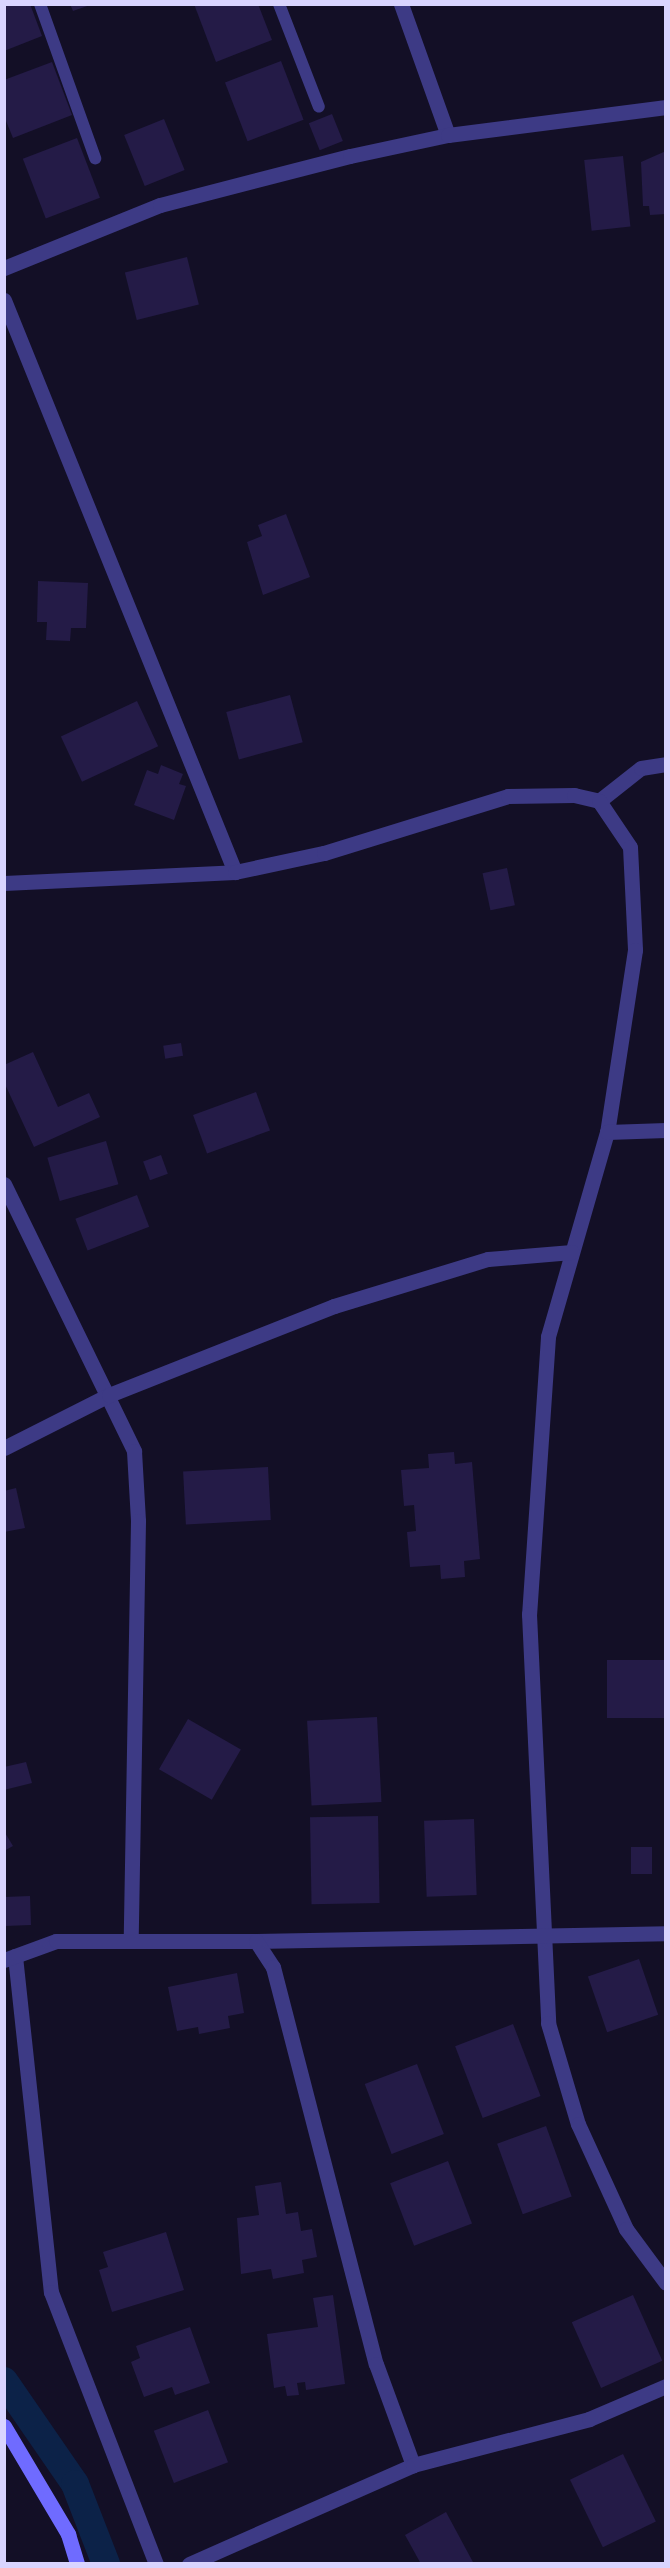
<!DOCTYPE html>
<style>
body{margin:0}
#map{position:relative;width:670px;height:2568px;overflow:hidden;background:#130f26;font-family:"DM Sans",sans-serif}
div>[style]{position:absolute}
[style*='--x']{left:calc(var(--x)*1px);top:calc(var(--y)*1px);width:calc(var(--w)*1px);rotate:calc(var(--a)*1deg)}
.canal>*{height:28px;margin:-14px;padding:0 14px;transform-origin:14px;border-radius:14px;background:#0c2248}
.building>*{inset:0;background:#241b47;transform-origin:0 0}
.lane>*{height:12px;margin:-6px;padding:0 6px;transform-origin:6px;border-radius:6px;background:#3d3a85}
.street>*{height:15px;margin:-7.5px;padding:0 7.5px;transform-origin:7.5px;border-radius:7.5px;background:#3d3a85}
.secondary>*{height:15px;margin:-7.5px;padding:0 7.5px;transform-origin:7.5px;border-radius:7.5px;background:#6f6bff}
span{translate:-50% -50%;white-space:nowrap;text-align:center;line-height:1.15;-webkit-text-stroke:4.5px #130f26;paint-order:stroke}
.frame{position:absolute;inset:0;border:6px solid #d9d4ff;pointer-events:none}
</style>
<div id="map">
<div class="canal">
<i style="--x:4;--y:2381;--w:125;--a:55.4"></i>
<i style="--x:75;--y:2484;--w:86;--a:68.8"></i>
</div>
<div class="building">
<i style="clip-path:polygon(4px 4px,30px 4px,42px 36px,4px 51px)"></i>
<i style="clip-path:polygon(70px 4px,90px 4px,90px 5px,73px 11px)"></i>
<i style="clip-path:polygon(194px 4px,258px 4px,272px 40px,216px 62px)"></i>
<i style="left:281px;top:61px;width:63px;height:60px;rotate:69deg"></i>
<i style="clip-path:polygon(52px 62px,72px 115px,13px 138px,4px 116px,4px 80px)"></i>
<i style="left:332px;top:114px;width:29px;height:25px;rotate:68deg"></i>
<i style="left:164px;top:119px;width:55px;height:43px;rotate:68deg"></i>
<i style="left:77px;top:138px;width:64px;height:58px;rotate:69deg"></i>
<i style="clip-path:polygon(666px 151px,666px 214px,650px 215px,649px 206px,643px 206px,641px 162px)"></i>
<i style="left:623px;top:156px;width:71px;height:39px;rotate:84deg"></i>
<i style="left:187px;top:257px;width:49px;height:64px;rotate:76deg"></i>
<i style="clip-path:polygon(286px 514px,310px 577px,263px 595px,247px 542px,262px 536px,258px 525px)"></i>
<i style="clip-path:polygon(38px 581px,88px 583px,86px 628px,71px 628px,70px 641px,46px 640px,47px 622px,37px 622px)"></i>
<i style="left:290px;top:695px;width:49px;height:66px;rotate:75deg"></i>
<i style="left:137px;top:701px;width:50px;height:84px;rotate:65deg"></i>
<i style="clip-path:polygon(161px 765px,183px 774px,179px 784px,186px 786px,174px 820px,134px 805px,147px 770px,158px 774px)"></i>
<i style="left:507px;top:868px;width:38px;height:25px;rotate:78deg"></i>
<i style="left:181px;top:1043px;width:13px;height:18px;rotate:81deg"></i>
<i style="clip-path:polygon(33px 1052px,58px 1107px,89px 1093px,100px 1117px,34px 1147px,4px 1082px,4px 1065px)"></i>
<i style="left:256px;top:1092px;width:41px;height:67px;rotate:70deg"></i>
<i style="left:106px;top:1141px;width:45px;height:61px;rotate:74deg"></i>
<i style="left:161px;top:1155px;width:20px;height:19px;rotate:70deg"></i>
<i style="left:137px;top:1195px;width:34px;height:66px;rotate:69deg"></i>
<i style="clip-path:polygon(454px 1452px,455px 1464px,472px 1462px,480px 1559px,464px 1561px,465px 1577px,441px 1579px,440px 1565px,410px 1567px,407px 1532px,416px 1531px,414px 1505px,404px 1506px,401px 1470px,429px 1468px,428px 1454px)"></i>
<i style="left:268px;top:1467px;width:53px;height:85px;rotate:87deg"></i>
<i style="clip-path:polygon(16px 1488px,25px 1528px,4px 1532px,4px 1491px)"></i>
<i style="left:666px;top:1660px;width:58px;height:59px;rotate:90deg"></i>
<i style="left:377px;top:1717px;width:85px;height:70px;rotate:87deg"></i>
<i style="left:188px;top:1719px;width:61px;height:58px;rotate:30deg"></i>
<i style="clip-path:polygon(26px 1762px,32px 1783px,4px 1790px,4px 1767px)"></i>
<i style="left:378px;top:1816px;width:87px;height:68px;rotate:89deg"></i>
<i style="left:474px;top:1819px;width:76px;height:50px;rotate:88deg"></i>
<i style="clip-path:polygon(4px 1831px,13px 1846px,4px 1851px)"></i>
<i style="left:631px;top:1847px;width:21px;height:27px"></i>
<i style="left:30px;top:1896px;width:29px;height:26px;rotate:88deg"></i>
<i style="left:639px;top:1959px;width:59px;height:54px;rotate:71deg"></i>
<i style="clip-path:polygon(237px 1973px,244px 2013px,228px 2016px,230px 2028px,199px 2034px,198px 2027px,177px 2031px,168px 1987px)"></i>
<i style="left:513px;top:2024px;width:77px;height:62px;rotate:69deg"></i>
<i style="left:417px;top:2064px;width:75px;height:56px;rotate:69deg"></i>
<i style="left:546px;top:2126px;width:75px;height:52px;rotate:70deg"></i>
<i style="left:448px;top:2161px;width:67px;height:62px;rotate:69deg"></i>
<i style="clip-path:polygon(281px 2182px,286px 2214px,298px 2212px,301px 2231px,312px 2229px,317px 2257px,302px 2260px,304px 2273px,273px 2279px,271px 2269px,241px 2274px,237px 2218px,259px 2215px,255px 2186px)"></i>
<i style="clip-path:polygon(166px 2232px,184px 2290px,112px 2312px,99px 2270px,108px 2267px,103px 2252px)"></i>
<i style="clip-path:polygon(333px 2295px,345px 2384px,306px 2390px,305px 2382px,297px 2383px,299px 2395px,287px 2396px,285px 2386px,274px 2388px,267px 2334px,318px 2327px,313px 2298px)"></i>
<i style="left:633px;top:2295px;width:72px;height:67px;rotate:66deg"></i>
<i style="clip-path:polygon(190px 2327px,210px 2383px,175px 2395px,172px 2387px,144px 2397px,131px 2362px,140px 2358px,136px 2346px)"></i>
<i style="left:208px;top:2410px;width:56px;height:58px;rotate:69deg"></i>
<i style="left:623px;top:2454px;width:75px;height:59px;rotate:64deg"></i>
<i style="clip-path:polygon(446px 2512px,474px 2564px,421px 2564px,405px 2535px)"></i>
</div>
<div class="lane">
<i style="--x:40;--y:4;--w:164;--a:70.3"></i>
<i style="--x:279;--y:4;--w:110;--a:68.8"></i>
</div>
<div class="street">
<i style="--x:401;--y:4;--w:139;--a:70.3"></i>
<i style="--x:4;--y:268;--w:168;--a:-22"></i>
<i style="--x:160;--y:205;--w:196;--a:-14.5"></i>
<i style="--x:350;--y:156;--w:100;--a:-12.1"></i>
<i style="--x:448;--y:135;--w:220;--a:-7.3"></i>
<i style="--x:4;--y:300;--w:617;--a:68.01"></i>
<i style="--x:599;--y:801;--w:53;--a:-38.2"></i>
<i style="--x:641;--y:768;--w:25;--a:-9"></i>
<i style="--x:4;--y:883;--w:231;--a:-2.7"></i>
<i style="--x:235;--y:872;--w:91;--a:-12.1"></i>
<i style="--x:324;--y:853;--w:193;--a:-17.2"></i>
<i style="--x:508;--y:796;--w:66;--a:-0.9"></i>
<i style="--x:574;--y:795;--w:26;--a:13"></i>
<i style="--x:599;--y:801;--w:55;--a:56"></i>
<i style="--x:630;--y:847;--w:103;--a:87.2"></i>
<i style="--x:635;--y:950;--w:184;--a:98.7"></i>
<i style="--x:607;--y:1132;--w:213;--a:106.1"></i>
<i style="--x:548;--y:1337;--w:278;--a:93.9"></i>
<i style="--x:529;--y:1614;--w:409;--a:87.3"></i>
<i style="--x:548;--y:2023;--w:105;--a:73.5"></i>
<i style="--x:578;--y:2124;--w:115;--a:65.4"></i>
<i style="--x:626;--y:2229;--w:67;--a:53.5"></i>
<i style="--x:607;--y:1132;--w:59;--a:-1.9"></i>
<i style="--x:4;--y:1184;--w:297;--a:64"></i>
<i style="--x:134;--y:1451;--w:70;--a:86.7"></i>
<i style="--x:138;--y:1521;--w:419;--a:91"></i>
<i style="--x:4;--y:1448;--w:118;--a:-26.8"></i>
<i style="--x:109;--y:1395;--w:242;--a:-21.6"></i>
<i style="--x:334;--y:1306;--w:161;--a:-17"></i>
<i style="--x:488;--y:1259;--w:84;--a:-4.8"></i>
<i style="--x:256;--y:1941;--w:410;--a:-1.1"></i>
<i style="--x:15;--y:1956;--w:338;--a:83.9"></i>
<i style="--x:51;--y:2292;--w:292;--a:68.9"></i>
<i style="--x:4;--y:1960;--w:55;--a:-20.1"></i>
<i style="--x:56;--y:1941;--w:200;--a:0"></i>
<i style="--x:256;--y:1941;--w:31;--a:57"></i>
<i style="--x:273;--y:1967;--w:410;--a:75.5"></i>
<i style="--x:376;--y:2364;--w:108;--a:69.9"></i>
<i style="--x:189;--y:2564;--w:245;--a:-23.8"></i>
<i style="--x:413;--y:2465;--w:182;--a:-14.6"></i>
<i style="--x:589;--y:2419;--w:84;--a:-23.2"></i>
</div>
<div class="secondary">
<i style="--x:4;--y:2426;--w:126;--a:59.3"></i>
<i style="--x:68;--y:2534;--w:31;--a:73"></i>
</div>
<div class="frame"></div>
</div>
